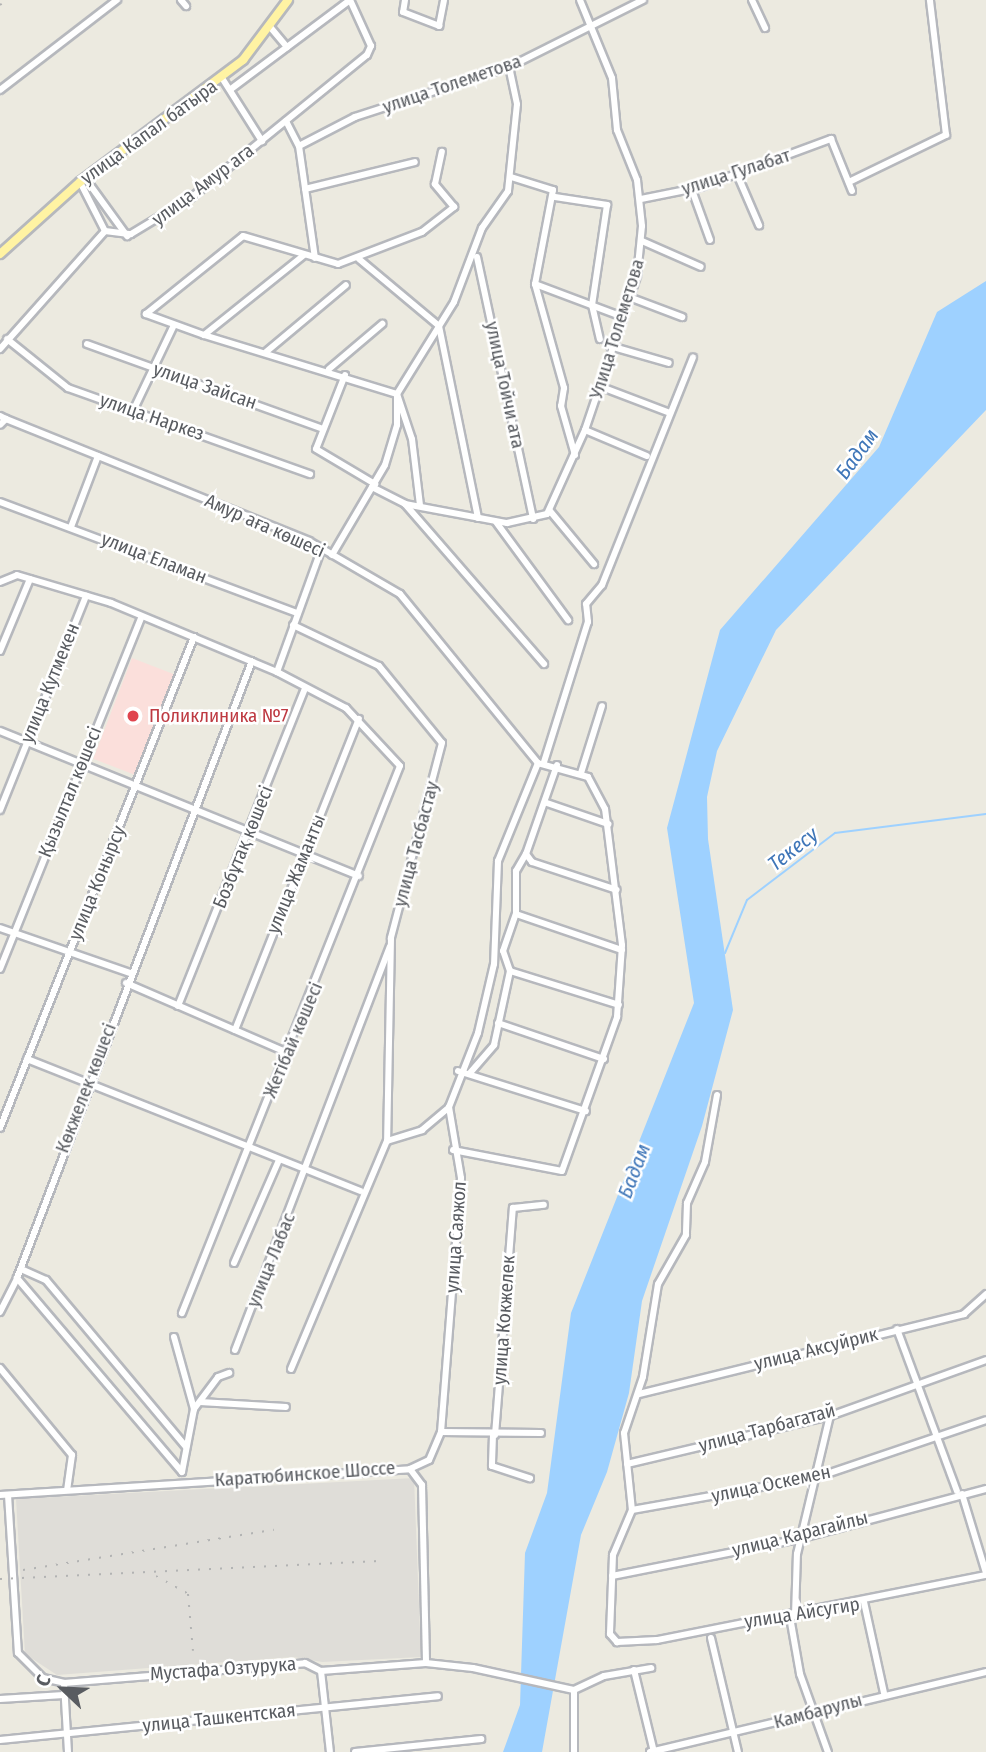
<!DOCTYPE html>
<meta charset="utf-8">
<style>
body{margin:0}
#map{position:relative;width:986px;height:1752px;overflow:hidden;background:#eceae0;font-family:"Fira Sans Condensed",sans-serif}
div>[style]{position:absolute}
[style*='--x']{left:calc(var(--x)*1px);top:calc(var(--y)*1px);width:calc(var(--w)*1px);rotate:calc(var(--a)*1deg)}
.industrial>*{inset:0;background:#dfddd8}
.medical>*{inset:0;background:#fbdfdb;transform-origin:0 0}
.water>*{inset:0;background:#9ed1ff}
.stream>*{height:2px;margin:-1px;padding:0 1px;transform-origin:1px;border-radius:1px;background:#9ed1ff}
.roads{filter:drop-shadow(2px 0 #b6b8bd) drop-shadow(-2px 0 #b6b8bd) drop-shadow(0 2px #b6b8bd) drop-shadow(0 -2px #b6b8bd)}
.minor>*{height:6px;margin:-3px;padding:0 3px;transform-origin:3px;border-radius:3px;background:#fff}
.major>*{height:8px;margin:-4px;padding:0 4px;transform-origin:4px;border-radius:4px;background:#fff3a3}
.rail>*{height:2px;margin-top:-1px;transform-origin:0;background:repeating-linear-gradient(90deg,#b2b3b3 0 2px,transparent 0 11px)}
.dots>*{width:19px;height:19px;translate:-50% -50%;box-sizing:border-box;border:4px solid #fff;border-radius:50%}
span{translate:-50% -50%;white-space:nowrap;text-align:center;line-height:1.15;-webkit-text-stroke:5px #fff;paint-order:stroke}
.street-label{font-size:19px;color:#595c61}
.health-label{font-size:19px;color:#be3a42}
.left{translate:0 -50%;text-align:left}
.water-label{font-size:21px;color:#3f76b8;font-style:italic}
.north{position:absolute;left:28px;top:1654px;width:70px;height:70px;-webkit-text-stroke:5px #fff;paint-order:stroke;rotate:293deg;font-size:19px;font-weight:700;line-height:28px;text-align:center;color:#595c61}
.north::after{content:'';display:block;margin:auto;width:24px;height:32px;background:#595c61;clip-path:polygon(50% 0,100% 100%,50% 72%,0 100%)}
</style>
<div id="map">
<div class="industrial">
<i style="clip-path:polygon(414px 1478px,421px 1657px,322px 1662px,293px 1657px,57px 1675px,25px 1654px,16px 1499px)"></i>
</div>
<div class="medical">
<i style="left:132px;top:658px;width:45px;height:108px;rotate:21deg"></i>
</div>
<div class="water">
<i style="clip-path:polygon(986px 281px,986px 410px,776px 630px,717px 751px,707px 797px,708px 839px,733px 1010px,702px 1126px,642px 1301px,629px 1393px,607px 1472px,581px 1535px,542px 1752px,503px 1752px,520px 1705px,525px 1553px,547px 1493px,571px 1313px,694px 1003px,667px 828px,720px 630px,879px 447px,937px 312px)"></i>
</div>
<div class="stream">
<i style="--x:725;--y:953;--w:57;--a:-67.5"></i>
<i style="--x:747;--y:900;--w:111;--a:-37.3"></i>
<i style="--x:835;--y:833;--w:152;--a:-7.2"></i>
</div>
<div class="roads">
<div class="minor">
<i style="--x:181;--y:0;--w:8;--a:50"></i>
<i style="--x:405;--y:0;--w:12;--a:99"></i>
<i style="--x:403;--y:12;--w:39;--a:21"></i>
<i style="--x:439;--y:26;--w:26;--a:-79"></i>
<i style="--x:752;--y:0;--w:31;--a:65"></i>
<i style="--x:271;--y:28;--w:25;--a:50"></i>
<i style="--x:222;--y:78;--w:75;--a:57.6"></i>
<i style="--x:0;--y:90;--w:148;--a:-37.6"></i>
<i style="--x:286;--y:121;--w:28;--a:63"></i>
<i style="--x:299;--y:146;--w:113;--a:81.9"></i>
<i style="--x:299;--y:146;--w:63;--a:-27.4"></i>
<i style="--x:355;--y:117;--w:162;--a:-18"></i>
<i style="--x:509;--y:67;--w:150;--a:-26.6"></i>
<i style="--x:737;--y:174;--w:56;--a:66.7"></i>
<i style="--x:511;--y:177;--w:44;--a:17.2"></i>
<i style="--x:553;--y:190;--w:96;--a:100.8"></i>
<i style="--x:535;--y:284;--w:108;--a:74.4"></i>
<i style="--x:564;--y:388;--w:18;--a:99"></i>
<i style="--x:561;--y:406;--w:51;--a:74.1"></i>
<i style="--x:85;--y:178;--w:72;--a:54.1"></i>
<i style="--x:80;--y:182;--w:55;--a:63"></i>
<i style="--x:849;--y:182;--w:108;--a:-25.9"></i>
<i style="--x:946;--y:135;--w:136;--a:-96.8"></i>
<i style="--x:305;--y:189;--w:113;--a:-13.8"></i>
<i style="--x:692;--y:190;--w:53;--a:70.2"></i>
<i style="--x:555;--y:197;--w:53;--a:8.7"></i>
<i style="--x:607;--y:205;--w:101;--a:98.5"></i>
<i style="--x:592;--y:305;--w:35;--a:77"></i>
<i style="--x:641;--y:199;--w:61;--a:-11.3"></i>
<i style="--x:701;--y:187;--w:139;--a:-20.3"></i>
<i style="--x:831;--y:139;--w:56;--a:68"></i>
<i style="--x:642;--y:241;--w:64;--a:23.8"></i>
<i style="--x:304;--y:255;--w:128;--a:141.3"></i>
<i style="--x:204;--y:335;--w:62;--a:-160.1"></i>
<i style="--x:146;--y:314;--w:124;--a:-38.8"></i>
<i style="--x:243;--y:236;--w:99;--a:16.4"></i>
<i style="--x:338;--y:264;--w:90;--a:-20.9"></i>
<i style="--x:422;--y:232;--w:41;--a:-38"></i>
<i style="--x:454;--y:207;--w:30;--a:-130"></i>
<i style="--x:435;--y:184;--w:33;--a:-78"></i>
<i style="--x:477;--y:257;--w:268;--a:77.9"></i>
<i style="--x:359;--y:259;--w:104;--a:39.9"></i>
<i style="--x:439;--y:326;--w:196;--a:78.5"></i>
<i style="--x:535;--y:284;--w:91;--a:20.6"></i>
<i style="--x:629;--y:297;--w:57;--a:20.7"></i>
<i style="--x:204;--y:335;--w:202;--a:17"></i>
<i style="--x:397;--y:394;--w:47;--a:71.6"></i>
<i style="--x:412;--y:439;--w:66;--a:83.1"></i>
<i style="--x:7;--y:339;--w:78;--a:38.8"></i>
<i style="--x:68;--y:388;--w:257;--a:19.6"></i>
<i style="--x:87;--y:344;--w:251;--a:19.8"></i>
<i style="--x:610;--y:346;--w:61;--a:16.1"></i>
<i style="--x:0;--y:349;--w:158;--a:-48.3"></i>
<i style="--x:105;--y:231;--w:26;--a:7"></i>
<i style="--x:131;--y:234;--w:71;--a:-31.2"></i>
<i style="--x:192;--y:197;--w:225;--a:-39.1"></i>
<i style="--x:367;--y:55;--w:10;--a:-66"></i>
<i style="--x:371;--y:46;--w:51;--a:-114.5"></i>
<i style="--x:350;--y:0;--w:149;--a:143.2"></i>
<i style="--x:266;--y:352;--w:104;--a:-39.9"></i>
<i style="--x:329;--y:369;--w:70;--a:-40.3"></i>
<i style="--x:345;--y:375;--w:79;--a:111.4"></i>
<i style="--x:316;--y:449;--w:69;--a:30.7"></i>
<i style="--x:599;--y:386;--w:76;--a:20.8"></i>
<i style="--x:133;--y:411;--w:95;--a:-64.5"></i>
<i style="--x:0;--y:416;--w:7;--a:27"></i>
<i style="--x:6;--y:419;--w:8;--a:135"></i>
<i style="--x:6;--y:419;--w:327;--a:21.9"></i>
<i style="--x:309;--y:541;--w:105;--a:30.2"></i>
<i style="--x:400;--y:594;--w:218;--a:50.8"></i>
<i style="--x:538;--y:763;--w:106;--a:112.2"></i>
<i style="--x:498;--y:861;--w:103;--a:92.2"></i>
<i style="--x:494;--y:964;--w:71;--a:103.1"></i>
<i style="--x:478;--y:1033;--w:79;--a:111.4"></i>
<i style="--x:449;--y:1107;--w:72;--a:80.4"></i>
<i style="--x:461;--y:1178;--w:255;--a:94.5"></i>
<i style="--x:441;--y:1432;--w:30;--a:113"></i>
<i style="--x:429;--y:1460;--w:21;--a:155"></i>
<i style="--x:585;--y:430;--w:67;--a:22.8"></i>
<i style="--x:372;--y:487;--w:37;--a:27"></i>
<i style="--x:405;--y:504;--w:212;--a:49"></i>
<i style="--x:0;--y:502;--w:317;--a:20.5"></i>
<i style="--x:405;--y:504;--w:104;--a:10.6"></i>
<i style="--x:507;--y:523;--w:41;--a:-12.7"></i>
<i style="--x:547;--y:514;--w:92;--a:-65.7"></i>
<i style="--x:585;--y:430;--w:163;--a:-71.3"></i>
<i style="--x:637;--y:276;--w:50;--a:-84.3"></i>
<i style="--x:642;--y:226;--w:46;--a:-96.2"></i>
<i style="--x:637;--y:180;--w:54;--a:-111.8"></i>
<i style="--x:617;--y:130;--w:52;--a:-95.5"></i>
<i style="--x:612;--y:78;--w:84;--a:-112.3"></i>
<i style="--x:550;--y:511;--w:69;--a:50.3"></i>
<i style="--x:496;--y:522;--w:122;--a:53.7"></i>
<i style="--x:71;--y:527;--w:76;--a:-69.2"></i>
<i style="--x:332;--y:555;--w:104;--a:-59.5"></i>
<i style="--x:385;--y:465;--w:42;--a:-73.3"></i>
<i style="--x:397;--y:425;--w:31;--a:-90"></i>
<i style="--x:397;--y:394;--w:108;--a:-58.2"></i>
<i style="--x:454;--y:302;--w:79;--a:-69.3"></i>
<i style="--x:482;--y:228;--w:45;--a:-54.9"></i>
<i style="--x:508;--y:191;--w:87;--a:-84.1"></i>
<i style="--x:517;--y:104;--w:38;--a:-102"></i>
<i style="--x:0;--y:582;--w:18;--a:-22"></i>
<i style="--x:17;--y:575;--w:98;--a:16.6"></i>
<i style="--x:111;--y:603;--w:180;--a:22.6"></i>
<i style="--x:277;--y:672;--w:78;--a:27.6"></i>
<i style="--x:346;--y:708;--w:79;--a:47"></i>
<i style="--x:400;--y:766;--w:589;--a:111.73"></i>
<i style="--x:293;--y:625;--w:95;--a:25.5"></i>
<i style="--x:379;--y:666;--w:99;--a:50.7"></i>
<i style="--x:442;--y:743;--w:202;--a:104.7"></i>
<i style="--x:391;--y:938;--w:203;--a:91.1"></i>
<i style="--x:387;--y:1141;--w:37;--a:-17"></i>
<i style="--x:422;--y:1130;--w:35;--a:-40"></i>
<i style="--x:0;--y:651;--w:78;--a:-67.4"></i>
<i style="--x:277;--y:672;--w:132;--a:-70.1"></i>
<i style="--x:0;--y:731;--w:387;--a:22"></i>
<i style="--x:544;--y:762;--w:147;--a:-72.6"></i>
<i style="--x:588;--y:622;--w:18;--a:-96"></i>
<i style="--x:586;--y:604;--w:25;--a:-50"></i>
<i style="--x:602;--y:585;--w:245;--a:-68.2"></i>
<i style="--x:557;--y:765;--w:94;--a:109.2"></i>
<i style="--x:526;--y:854;--w:10;--a:53"></i>
<i style="--x:532;--y:862;--w:89;--a:18.2"></i>
<i style="--x:581;--y:773;--w:70;--a:-72.6"></i>
<i style="--x:547;--y:803;--w:65;--a:19"></i>
<i style="--x:0;--y:810;--w:231;--a:-68.1"></i>
<i style="--x:516;--y:914;--w:112;--a:18.8"></i>
<i style="--x:0;--y:928;--w:138;--a:19.1"></i>
<i style="--x:0;--y:969;--w:380;--a:-68.1"></i>
<i style="--x:510;--y:971;--w:21;--a:-109"></i>
<i style="--x:503;--y:951;--w:39;--a:-71"></i>
<i style="--x:516;--y:914;--w:43;--a:-90"></i>
<i style="--x:516;--y:871;--w:20;--a:-60"></i>
<i style="--x:126;--y:983;--w:176;--a:23.4"></i>
<i style="--x:178;--y:1006;--w:342;--a:-68.2"></i>
<i style="--x:498;--y:1023;--w:112;--a:18.8"></i>
<i style="--x:235;--y:1030;--w:335;--a:-68.3"></i>
<i style="--x:27;--y:1059;--w:359;--a:21.6"></i>
<i style="--x:458;--y:1071;--w:134;--a:17.4"></i>
<i style="--x:470;--y:1073;--w:37;--a:-49"></i>
<i style="--x:494;--y:1045;--w:76;--a:-77.8"></i>
<i style="--x:510;--y:971;--w:114;--a:17.3"></i>
<i style="--x:717;--y:1095;--w:68;--a:100.2"></i>
<i style="--x:705;--y:1162;--w:45;--a:113.7"></i>
<i style="--x:687;--y:1203;--w:32;--a:92"></i>
<i style="--x:686;--y:1235;--w:56;--a:119.7"></i>
<i style="--x:658;--y:1284;--w:94;--a:99.2"></i>
<i style="--x:643;--y:1377;--w:59;--a:108.7"></i>
<i style="--x:624;--y:1433;--w:77;--a:84.1"></i>
<i style="--x:632;--y:1510;--w:49;--a:112.9"></i>
<i style="--x:613;--y:1555;--w:79;--a:92.2"></i>
<i style="--x:610;--y:1634;--w:11;--a:49"></i>
<i style="--x:617;--y:1642;--w:40;--a:-2.9"></i>
<i style="--x:657;--y:1640;--w:335;--a:-11.2"></i>
<i style="--x:0;--y:1128;--w:528;--a:-68.44"></i>
<i style="--x:453;--y:1150;--w:111;--a:10.9"></i>
<i style="--x:562;--y:1171;--w:164;--a:-70.3"></i>
<i style="--x:617;--y:1017;--w:72;--a:-86"></i>
<i style="--x:622;--y:945;--w:137;--a:-97.1"></i>
<i style="--x:605;--y:809;--w:36;--a:-118"></i>
<i style="--x:588;--y:777;--w:52;--a:-164.4"></i>
<i style="--x:234;--y:1263;--w:112;--a:-66.4"></i>
<i style="--x:21;--y:1269;--w:27;--a:24"></i>
<i style="--x:46;--y:1280;--w:218;--a:50"></i>
<i style="--x:0;--y:1312;--w:38;--a:-63"></i>
<i style="--x:897;--y:1329;--w:173;--a:69.7"></i>
<i style="--x:174;--y:1337;--w:75;--a:74.5"></i>
<i style="--x:235;--y:1350;--w:432;--a:-69"></i>
<i style="--x:0;--y:1368;--w:113;--a:50.4"></i>
<i style="--x:72;--y:1455;--w:35;--a:98"></i>
<i style="--x:291;--y:1369;--w:247;--a:-67.2"></i>
<i style="--x:639;--y:1394;--w:335;--a:-13.8"></i>
<i style="--x:964;--y:1314;--w:30;--a:-42"></i>
<i style="--x:200;--y:1402;--w:86;--a:3.3"></i>
<i style="--x:441;--y:1432;--w:100;--a:0.6"></i>
<i style="--x:493;--y:1435;--w:31;--a:92"></i>
<i style="--x:492;--y:1466;--w:40;--a:18"></i>
<i style="--x:495;--y:1435;--w:228;--a:-85.5"></i>
<i style="--x:513;--y:1208;--w:31;--a:-6"></i>
<i style="--x:627;--y:1464;--w:209;--a:-13.3"></i>
<i style="--x:830;--y:1416;--w:166;--a:-19.7"></i>
<i style="--x:182;--y:1472;--w:255;--a:-130.4"></i>
<i style="--x:17;--y:1278;--w:660;--a:-69.15"></i>
<i style="--x:182;--y:1472;--w:64;--a:-79.2"></i>
<i style="--x:194;--y:1409;--w:40;--a:-53"></i>
<i style="--x:218;--y:1377;--w:12;--a:-20"></i>
<i style="--x:962;--y:1494;--w:83;--a:73.1"></i>
<i style="--x:0;--y:1495;--w:411;--a:-3.6"></i>
<i style="--x:410;--y:1469;--w:20;--a:53"></i>
<i style="--x:422;--y:1485;--w:178;--a:88.7"></i>
<i style="--x:8;--y:1495;--w:158;--a:86.4"></i>
<i style="--x:18;--y:1653;--w:35;--a:45"></i>
<i style="--x:43;--y:1678;--w:22;--a:13"></i>
<i style="--x:64;--y:1683;--w:242;--a:-4.7"></i>
<i style="--x:305;--y:1663;--w:18;--a:27"></i>
<i style="--x:321;--y:1671;--w:105;--a:-4.4"></i>
<i style="--x:426;--y:1663;--w:47;--a:6.1"></i>
<i style="--x:473;--y:1668;--w:103;--a:12.3"></i>
<i style="--x:574;--y:1690;--w:62;--a:90"></i>
<i style="--x:632;--y:1510;--w:189;--a:-10.1"></i>
<i style="--x:818;--y:1477;--w:177;--a:-18.7"></i>
<i style="--x:612;--y:1576;--w:186;--a:-11.2"></i>
<i style="--x:794;--y:1540;--w:199;--a:-14.9"></i>
<i style="--x:864;--y:1602;--w:93;--a:77.6"></i>
<i style="--x:795;--y:1616;--w:62;--a:-88.2"></i>
<i style="--x:797;--y:1554;--w:142;--a:-76.6"></i>
<i style="--x:790;--y:1617;--w:58;--a:80"></i>
<i style="--x:800;--y:1674;--w:83;--a:70.3"></i>
<i style="--x:711;--y:1638;--w:117;--a:76.7"></i>
<i style="--x:634;--y:1670;--w:84;--a:76.3"></i>
<i style="--x:321;--y:1671;--w:81;--a:83.7"></i>
<i style="--x:64;--y:1683;--w:69;--a:86.7"></i>
<i style="--x:574;--y:1690;--w:33;--a:-25"></i>
<i style="--x:604;--y:1676;--w:48;--a:-9.7"></i>
<i style="--x:0;--y:1699;--w:64;--a:-3.6"></i>
<i style="--x:0;--y:1740;--w:440;--a:-5.7"></i>
<i style="--x:355;--y:1752;--w:127;--a:-5.9"></i>
<i style="--x:650;--y:1752;--w:345;--a:-13.4"></i>
</div>
<div class="major">
<i style="--x:0;--y:254;--w:108;--a:-42"></i>
<i style="--x:80;--y:182;--w:204;--a:-36.8"></i>
<i style="--x:243;--y:60;--w:75;--a:-53.1"></i>
</div>
</div>
<div class="rail">
<i style="--x:0;--y:5;--w:9;--a:-36"></i>
<i style="--x:23;--y:1570;--w:254;--a:-9.1"></i>
<i style="--x:156;--y:1576;--w:37;--a:29"></i>
<i style="--x:188;--y:1594;--w:57;--a:85"></i>
<i style="--x:0;--y:1579;--w:385;--a:-2.7"></i>
</div>
<div class="dots">
<i style="left:133px;top:716px;background:#e0444e"></i>
</div>
<div class="street-label">
<span style="left:452px;top:84px;rotate:-19deg">улица Толеметова</span>
<span style="left:149px;top:132px;rotate:-36deg">улица Капал батыра</span>
<span style="left:736px;top:172px;rotate:-18deg">улица Гулабат</span>
<span style="left:203px;top:185px;rotate:-37deg">улица Амур ага</span>
<span style="left:617px;top:329px;rotate:-73deg">Улица Толеметова</span>
<span style="left:505px;top:385px;rotate:78deg">улица Тойчи ата</span>
<span style="left:205px;top:386px;rotate:19deg">улица Зайсан</span>
<span style="left:152px;top:417px;rotate:19deg">улица Наркез</span>
<span style="left:265px;top:526px;rotate:24deg">Амур аға көшесі</span>
<span style="left:154px;top:558px;rotate:21deg">улица Еламан</span>
<span style="left:50px;top:683px;rotate:-68deg">улица Кутмекен</span>
<span style="left:70px;top:792px;rotate:-68deg">Қызылтал көшесі</span>
<span style="left:416px;top:844px;rotate:-75deg">улица Тасбастау</span>
<span style="left:243px;top:847px;rotate:-68deg">Бозбұтақ көшесі</span>
<span style="left:296px;top:874px;rotate:-68deg">улица Жаманты</span>
<span style="left:97px;top:883px;rotate:-68deg">улица Конырсу</span>
<span style="left:293px;top:1040px;rotate:-67deg">Жетібай көшесі</span>
<span style="left:86px;top:1088px;rotate:-69deg">Көкжелек көшесі</span>
<span style="left:456px;top:1237px;rotate:-86deg">улица Саяжол</span>
<span style="left:271px;top:1260px;rotate:-68deg">улица Лабас</span>
<span style="left:504px;top:1320px;rotate:-86deg">улица Кокжелек</span>
<span style="left:816px;top:1349px;rotate:-14deg">улица Аксуйрик</span>
<span style="left:767px;top:1428px;rotate:-15deg">улица Тарбагатай</span>
<span style="left:305px;top:1474px;rotate:-4deg">Каратюбинское Шоссе</span>
<span style="left:771px;top:1484px;rotate:-12deg">улица Оскемен</span>
<span style="left:800px;top:1534px;rotate:-14deg">улица Карагайлы</span>
<span style="left:802px;top:1613px;rotate:-9deg">улица Айсугир</span>
<span style="left:223px;top:1669px;rotate:-4deg">Мустафа Озтурука</span>
<span style="left:818px;top:1711px;rotate:-15deg">Камбарулы</span>
<span style="left:219px;top:1718px;rotate:-6deg">улица Ташкентская</span>
</div>
<div class="health-label">
<span class="left" style="left:149px;top:716px">Поликлиника №7</span>
</div>
<div class="water-label">
<span style="left:857px;top:454px;rotate:-54deg">Бадам</span>
<span style="left:793px;top:849px;rotate:-38deg">Текесу</span>
<span style="left:634px;top:1171px;rotate:-69deg">Бадам</span>
</div>
<div class="north">С</div>
</div>
